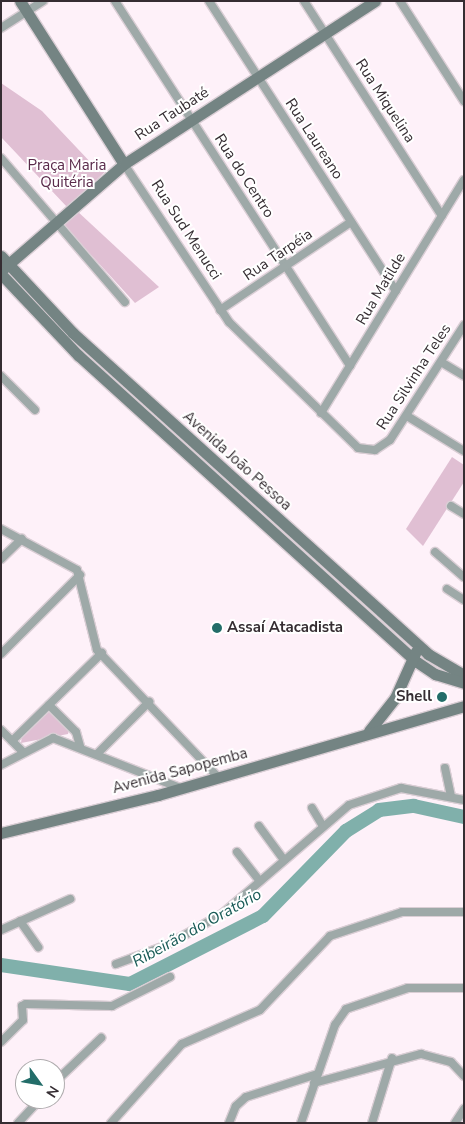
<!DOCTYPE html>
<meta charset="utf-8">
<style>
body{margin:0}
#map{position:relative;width:465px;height:1124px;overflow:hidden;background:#fef1f9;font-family:"Nunito Sans",sans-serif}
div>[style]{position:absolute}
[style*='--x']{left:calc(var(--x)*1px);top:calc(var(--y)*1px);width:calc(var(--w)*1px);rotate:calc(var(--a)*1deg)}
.green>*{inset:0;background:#e0bfd3}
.river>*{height:14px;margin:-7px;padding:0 7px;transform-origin:7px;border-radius:7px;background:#80b0ab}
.roads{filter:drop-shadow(1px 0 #daced5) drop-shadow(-1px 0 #daced5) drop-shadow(0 1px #daced5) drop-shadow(0 -1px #daced5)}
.street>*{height:8px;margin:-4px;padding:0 4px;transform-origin:4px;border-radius:4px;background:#9ea9a8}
.secondary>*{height:11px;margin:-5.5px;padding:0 5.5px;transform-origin:5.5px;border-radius:5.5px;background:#748483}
.dots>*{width:14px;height:14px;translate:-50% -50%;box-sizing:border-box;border:2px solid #fff;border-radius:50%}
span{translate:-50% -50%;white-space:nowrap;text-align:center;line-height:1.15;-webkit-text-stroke:4px #fff;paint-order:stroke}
.street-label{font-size:15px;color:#352d32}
.park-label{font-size:15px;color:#5a2b4b}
.poi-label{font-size:15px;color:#352d32;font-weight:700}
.left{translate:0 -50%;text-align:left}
.right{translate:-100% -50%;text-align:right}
.water-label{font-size:16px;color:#185a56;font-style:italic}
.frame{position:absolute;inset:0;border:2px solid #352d32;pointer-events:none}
.north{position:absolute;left:15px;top:1059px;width:50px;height:50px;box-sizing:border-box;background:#fff;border:1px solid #aeabad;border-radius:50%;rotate:122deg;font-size:14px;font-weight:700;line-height:20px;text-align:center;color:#352d32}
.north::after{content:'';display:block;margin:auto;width:18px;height:22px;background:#236d69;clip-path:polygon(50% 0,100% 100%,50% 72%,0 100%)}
</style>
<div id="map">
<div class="green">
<i style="clip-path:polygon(1px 83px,42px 111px,94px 166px,107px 170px,67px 207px,1px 137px)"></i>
<i style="clip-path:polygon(76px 210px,159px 287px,135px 303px,61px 222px)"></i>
<i style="clip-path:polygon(452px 457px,464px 465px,464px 482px,423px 546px,406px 529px)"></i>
<i style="clip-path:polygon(49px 712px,69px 730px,68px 734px,21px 743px,22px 735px)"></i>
</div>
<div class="river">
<i style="--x:1;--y:965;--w:130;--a:8.4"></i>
<i style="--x:130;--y:984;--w:149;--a:-27.1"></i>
<i style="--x:263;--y:916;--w:119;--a:-45.7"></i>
<i style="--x:346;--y:831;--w:39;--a:-32"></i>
<i style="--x:379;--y:810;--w:35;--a:-7"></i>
<i style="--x:414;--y:806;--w:51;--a:12.4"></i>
</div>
<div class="roads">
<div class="street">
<i style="--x:115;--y:1;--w:434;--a:57.2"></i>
<i style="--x:209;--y:1;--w:345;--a:57.2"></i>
<i style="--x:304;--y:1;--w:255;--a:57.3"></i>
<i style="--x:400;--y:1;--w:119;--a:57.4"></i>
<i style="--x:1;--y:28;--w:50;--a:-32.7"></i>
<i style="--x:1;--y:158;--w:190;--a:49.3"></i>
<i style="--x:124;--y:164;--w:190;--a:56.4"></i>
<i style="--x:229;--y:322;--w:180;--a:44.3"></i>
<i style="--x:358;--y:448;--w:17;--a:7"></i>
<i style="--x:375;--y:450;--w:18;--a:-34"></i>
<i style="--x:390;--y:440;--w:137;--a:-57.2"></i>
<i style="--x:220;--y:310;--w:158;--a:-33.9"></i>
<i style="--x:441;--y:362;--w:27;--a:31"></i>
<i style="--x:1;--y:376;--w:48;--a:45"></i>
<i style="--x:321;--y:413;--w:273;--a:-58.5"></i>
<i style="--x:407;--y:416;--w:67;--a:31.6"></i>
<i style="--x:451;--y:506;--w:15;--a:32"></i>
<i style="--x:1;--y:529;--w:86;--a:28.3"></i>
<i style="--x:77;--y:570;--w:82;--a:76"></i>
<i style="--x:97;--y:650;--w:175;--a:46.4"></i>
<i style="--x:435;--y:552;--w:38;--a:41"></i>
<i style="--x:1;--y:559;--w:29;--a:-44"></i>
<i style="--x:447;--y:589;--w:20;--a:33"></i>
<i style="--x:1;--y:654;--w:112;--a:-45"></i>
<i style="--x:49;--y:705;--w:38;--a:45"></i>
<i style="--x:76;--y:732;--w:15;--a:74"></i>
<i style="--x:1;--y:730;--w:31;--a:45"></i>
<i style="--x:12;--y:741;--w:126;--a:-44.4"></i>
<i style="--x:97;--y:754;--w:74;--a:-45"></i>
<i style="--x:1;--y:765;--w:59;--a:-27.4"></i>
<i style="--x:53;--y:738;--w:136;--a:21.5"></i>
<i style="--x:445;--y:768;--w:29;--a:78"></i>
<i style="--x:312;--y:808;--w:21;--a:59"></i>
<i style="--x:259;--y:826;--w:42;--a:53.7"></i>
<i style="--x:237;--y:852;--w:37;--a:52"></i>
<i style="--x:20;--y:921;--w:32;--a:55"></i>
<i style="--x:1;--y:930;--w:76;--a:-24.2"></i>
<i style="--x:116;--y:964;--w:52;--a:-20.2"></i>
<i style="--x:165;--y:946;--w:65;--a:-29.3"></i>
<i style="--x:222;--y:914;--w:167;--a:-40.6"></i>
<i style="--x:349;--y:805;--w:55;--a:-18.1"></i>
<i style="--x:401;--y:788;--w:64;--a:10.8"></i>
<i style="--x:1;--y:1042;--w:31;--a:-45"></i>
<i style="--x:23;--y:1020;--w:14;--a:-94"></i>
<i style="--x:22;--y:1006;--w:4;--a:-27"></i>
<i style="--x:26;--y:1004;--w:86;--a:1.3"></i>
<i style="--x:112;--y:1006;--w:65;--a:-26.6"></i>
<i style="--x:55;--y:1082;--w:64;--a:-43.7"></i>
<i style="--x:314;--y:1083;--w:111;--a:-15.2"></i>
<i style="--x:421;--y:1054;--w:31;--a:15"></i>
<i style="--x:451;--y:1062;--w:19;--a:47"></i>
<i style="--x:18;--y:1123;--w:33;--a:-47"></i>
<i style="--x:111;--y:1123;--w:106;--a:-48.1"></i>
<i style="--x:182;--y:1044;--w:85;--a:-23.6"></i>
<i style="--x:260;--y:1010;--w:102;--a:-46.6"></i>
<i style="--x:330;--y:936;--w:76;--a:-18.4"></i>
<i style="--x:402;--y:912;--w:62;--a:0"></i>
<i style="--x:229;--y:1123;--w:18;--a:-68"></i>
<i style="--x:236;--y:1106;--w:13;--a:-42"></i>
<i style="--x:246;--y:1097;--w:75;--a:-17.9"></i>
<i style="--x:301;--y:1123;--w:104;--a:-70.9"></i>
<i style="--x:335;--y:1025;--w:19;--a:-55"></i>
<i style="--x:346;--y:1009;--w:65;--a:-18.7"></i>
<i style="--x:408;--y:988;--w:56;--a:0"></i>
<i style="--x:372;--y:1123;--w:68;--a:-72.9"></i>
<i style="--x:455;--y:1123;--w:17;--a:-57"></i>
</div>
<div class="secondary">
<i style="--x:20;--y:1;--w:193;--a:57.5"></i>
<i style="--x:1;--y:256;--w:105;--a:46.9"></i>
<i style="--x:73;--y:333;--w:479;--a:42.1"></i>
<i style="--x:428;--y:654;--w:42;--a:30.3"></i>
<i style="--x:4;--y:268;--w:159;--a:-40.9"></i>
<i style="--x:124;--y:164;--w:299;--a:-33"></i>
<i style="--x:1;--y:274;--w:112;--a:46.5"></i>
<i style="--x:78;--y:355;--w:457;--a:42.2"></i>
<i style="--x:417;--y:662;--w:22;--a:34"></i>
<i style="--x:435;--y:674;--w:30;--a:17"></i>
<i style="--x:369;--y:731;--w:42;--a:-51.8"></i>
<i style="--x:395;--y:698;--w:51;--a:-65.9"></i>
<i style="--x:1;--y:833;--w:162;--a:-13.6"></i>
<i style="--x:158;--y:795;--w:319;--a:-16.2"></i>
</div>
</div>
<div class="dots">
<i style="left:217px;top:628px;background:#236d69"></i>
<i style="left:442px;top:697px;background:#236d69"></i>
</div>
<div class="street-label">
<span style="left:385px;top:101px;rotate:57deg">Rua Miquelina</span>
<span style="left:172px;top:114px;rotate:-33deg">Rua Taubaté</span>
<span style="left:314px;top:139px;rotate:57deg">Rua Laureano</span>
<span style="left:244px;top:176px;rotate:57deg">Rua do Centro</span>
<span style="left:186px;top:230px;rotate:57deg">Rua Sud Menucci</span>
<span style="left:278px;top:255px;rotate:-34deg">Rua Tarpéia</span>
<span style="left:381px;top:289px;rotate:-59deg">Rua Matilde</span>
<span style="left:414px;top:377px;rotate:-57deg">Rua Silvinha Teles</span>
<span style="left:237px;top:461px;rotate:42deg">Avenida João Pessoa</span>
<span style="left:180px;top:771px;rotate:-15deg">Avenida Sapopemba</span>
</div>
<div class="park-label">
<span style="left:67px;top:174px">Praça Maria<br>Quitéria</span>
</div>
<div class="poi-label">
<span class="left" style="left:227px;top:628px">Assaí Atacadista</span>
<span class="right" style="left:432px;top:697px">Shell</span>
</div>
<div class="water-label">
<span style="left:197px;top:928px;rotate:-29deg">Ribeirão do Oratório</span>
</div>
<div class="frame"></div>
<div class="north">N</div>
</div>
